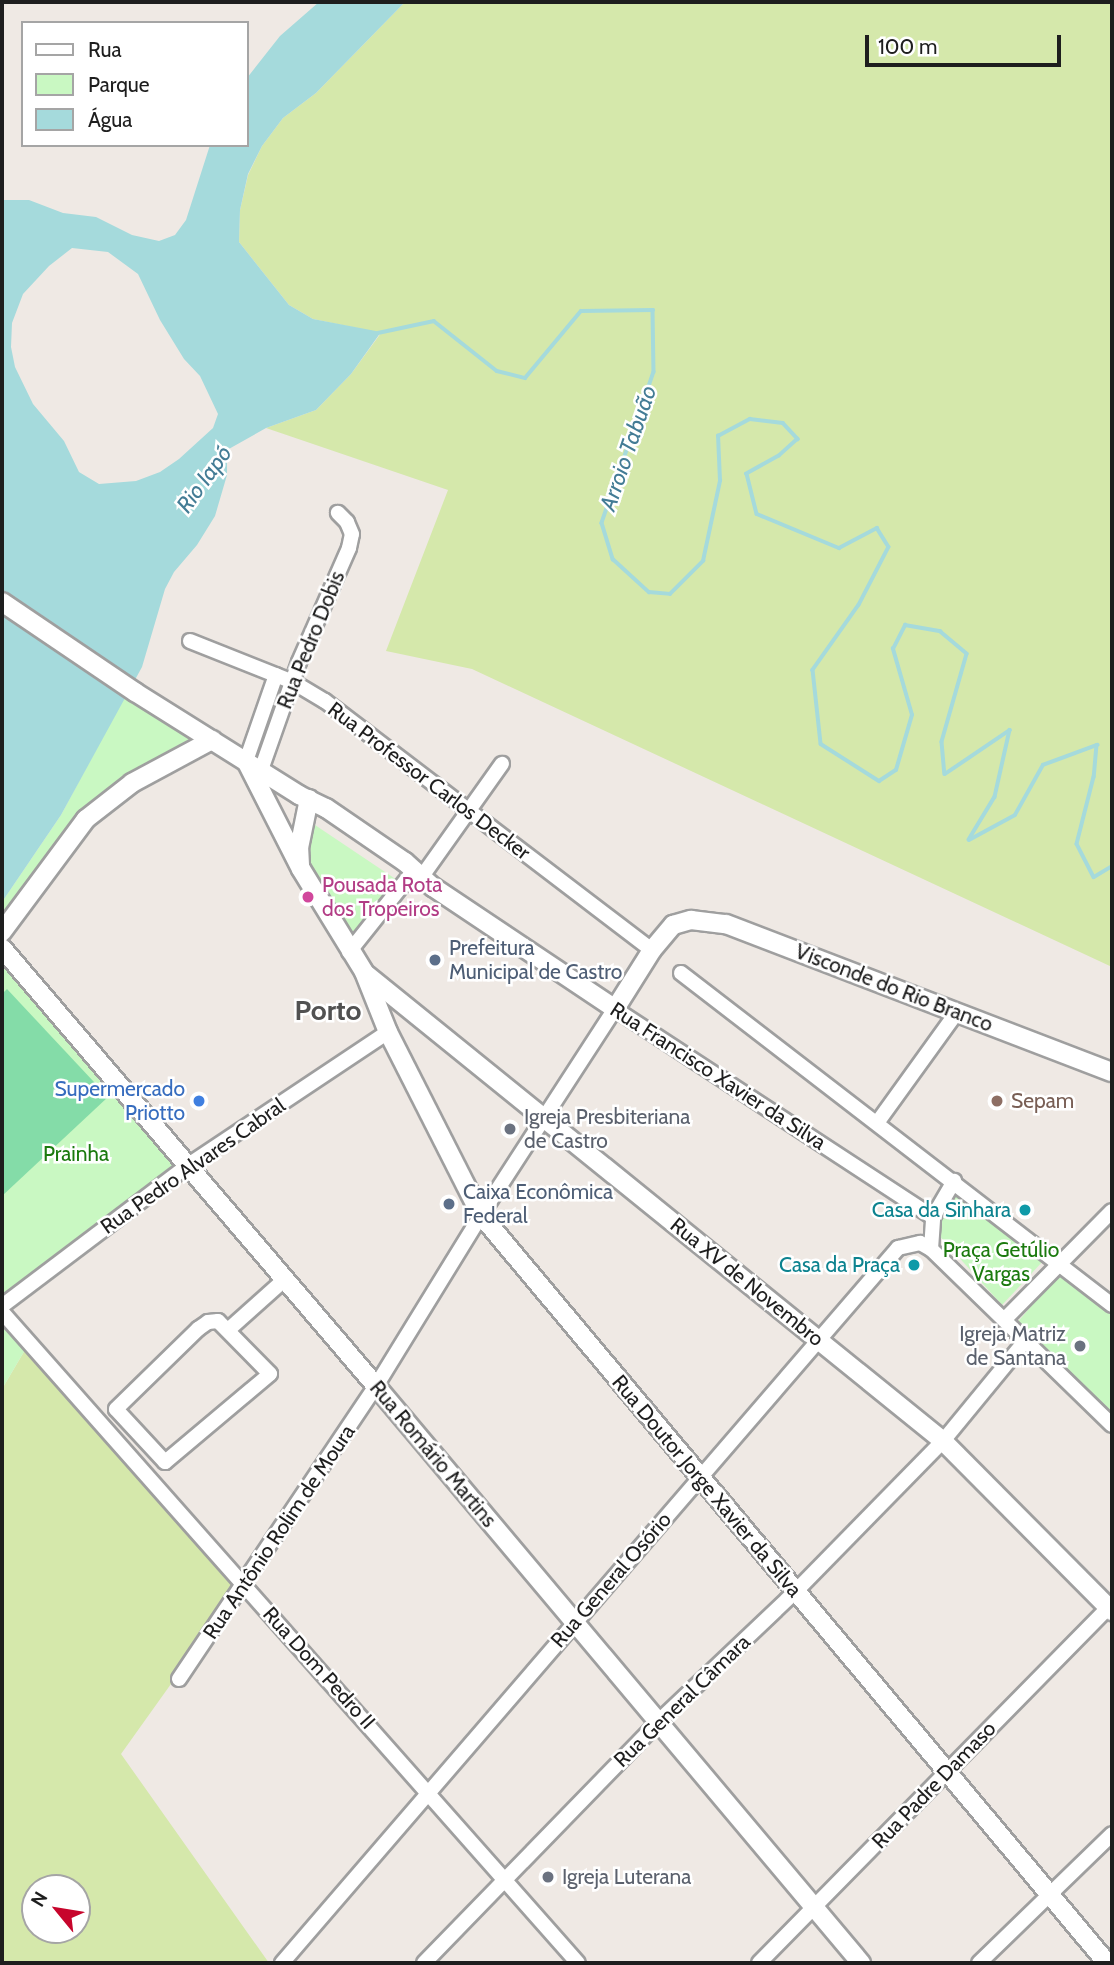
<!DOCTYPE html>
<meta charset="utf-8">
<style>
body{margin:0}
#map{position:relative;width:1114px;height:1965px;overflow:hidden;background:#efe9e4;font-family:Cabin,sans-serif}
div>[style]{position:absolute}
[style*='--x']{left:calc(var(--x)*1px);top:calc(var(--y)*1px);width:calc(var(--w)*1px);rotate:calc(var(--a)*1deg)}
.grass>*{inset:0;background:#d5e8ab}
.park>*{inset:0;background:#c9f8c2}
.pitch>*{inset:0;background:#84dca8}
.water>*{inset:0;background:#a5dadc}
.stream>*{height:3.5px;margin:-1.75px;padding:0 1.75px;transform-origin:1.75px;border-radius:1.75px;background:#a5dadc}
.roads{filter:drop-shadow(2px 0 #9f9f9f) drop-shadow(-2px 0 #9f9f9f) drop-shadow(0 2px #9f9f9f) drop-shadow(0 -2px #9f9f9f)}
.minor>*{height:14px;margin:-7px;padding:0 7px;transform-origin:7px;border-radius:7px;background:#fff}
.tertiary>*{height:18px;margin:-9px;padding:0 9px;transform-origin:9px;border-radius:9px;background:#fff}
.dots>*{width:19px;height:19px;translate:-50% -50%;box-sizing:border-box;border:4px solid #fff;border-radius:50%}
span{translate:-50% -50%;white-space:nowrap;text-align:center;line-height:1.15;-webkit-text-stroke:5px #fff;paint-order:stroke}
.street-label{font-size:21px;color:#1e1e1e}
.hotel-label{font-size:21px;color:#b23c85}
.left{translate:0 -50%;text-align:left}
.service-label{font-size:21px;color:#4e5e75}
.shop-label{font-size:21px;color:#366cbe}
.right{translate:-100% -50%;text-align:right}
.education-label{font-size:21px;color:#785e54}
.worship-label{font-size:21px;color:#5b616d}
.park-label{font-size:21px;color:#1b7a0e}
.culture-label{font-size:21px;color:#0d838f}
.water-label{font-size:23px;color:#437c95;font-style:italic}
.district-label{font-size:28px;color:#515151;font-weight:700}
.frame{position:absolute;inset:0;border:4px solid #1e1e1e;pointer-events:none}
.legend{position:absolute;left:21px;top:21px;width:228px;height:126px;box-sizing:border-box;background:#fff;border:2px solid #a5a5a5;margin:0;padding:9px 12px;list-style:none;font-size:21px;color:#1e1e1e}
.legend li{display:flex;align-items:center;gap:14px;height:35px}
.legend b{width:35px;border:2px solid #a5a5a5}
.north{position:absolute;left:21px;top:1874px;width:70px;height:70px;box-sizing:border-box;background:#fff;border:2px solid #a5a5a5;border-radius:50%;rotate:300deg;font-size:19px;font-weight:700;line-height:28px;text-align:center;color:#1e1e1e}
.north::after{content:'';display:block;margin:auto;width:24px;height:32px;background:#c7052c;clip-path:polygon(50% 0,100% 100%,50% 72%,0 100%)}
.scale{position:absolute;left:865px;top:35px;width:196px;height:32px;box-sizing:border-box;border:4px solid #1e1e1e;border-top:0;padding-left:9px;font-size:21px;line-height:24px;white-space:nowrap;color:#1e1e1e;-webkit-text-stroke:5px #fff;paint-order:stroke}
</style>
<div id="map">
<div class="grass">
<i style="clip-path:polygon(405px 2px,1112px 2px,1112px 967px,472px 669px,386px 651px,448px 490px,266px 428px,316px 410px,351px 374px,381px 333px,313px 319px,289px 305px,239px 242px,240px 210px,248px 175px,262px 146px,283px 118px,316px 93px)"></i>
<i style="clip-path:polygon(evenodd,25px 1350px,248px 1576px,121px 1754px,269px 1963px,2px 1963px,2px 1389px,25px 1350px,35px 1888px,77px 1888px,77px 1930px,35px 1930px,35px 1888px)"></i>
</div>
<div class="park">
<i style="clip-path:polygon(127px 692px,200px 738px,130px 777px,2px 929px,2px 902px,61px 815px)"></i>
<i style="clip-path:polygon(315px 825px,397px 880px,351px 944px,301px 854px,304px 837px)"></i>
<i style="clip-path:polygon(2px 956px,183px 1166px,2px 1297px)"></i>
<i style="clip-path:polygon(957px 1192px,1045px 1259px,1002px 1305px,935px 1231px)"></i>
<i style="clip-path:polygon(1062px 1270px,1112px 1308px,1112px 1408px,1108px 1413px,1016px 1324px)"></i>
<i style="clip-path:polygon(2px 1327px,25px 1350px,2px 1389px)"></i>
</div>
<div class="pitch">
<i style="clip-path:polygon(7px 989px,108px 1097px,2px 1196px,2px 994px)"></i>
</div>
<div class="water">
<i style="clip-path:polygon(evenodd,319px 2px,405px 2px,316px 93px,283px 118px,262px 146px,248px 174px,240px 210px,239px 242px,289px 305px,313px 319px,381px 332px,351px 374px,316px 410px,266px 428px,227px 450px,227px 475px,215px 516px,197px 545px,174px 572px,165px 589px,142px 667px,61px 815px,2px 902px,2px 200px,29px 200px,63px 213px,96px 217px,132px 235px,159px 241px,175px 235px,186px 220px,210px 145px,247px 145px,247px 78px,280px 36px,319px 2px,72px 248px,108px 252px,138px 274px,160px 320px,184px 359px,200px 376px,218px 414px,213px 428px,179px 459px,160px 472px,136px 481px,99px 484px,79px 472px,64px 441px,33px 404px,15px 367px,11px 347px,12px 323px,23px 294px,49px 266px,72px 248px)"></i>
</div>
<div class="stream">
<i style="--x:378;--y:333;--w:57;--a:-12.1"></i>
<i style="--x:434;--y:321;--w:80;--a:38.4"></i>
<i style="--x:497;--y:371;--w:29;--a:14"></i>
<i style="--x:525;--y:378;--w:87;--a:-50.1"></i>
<i style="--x:581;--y:311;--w:72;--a:-0.8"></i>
<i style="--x:653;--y:310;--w:62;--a:89.1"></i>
<i style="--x:654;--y:372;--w:160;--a:109"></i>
<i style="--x:602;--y:523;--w:38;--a:73"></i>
<i style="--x:613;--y:559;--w:49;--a:42.5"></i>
<i style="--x:649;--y:592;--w:21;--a:5"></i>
<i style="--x:670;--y:594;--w:47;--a:-45"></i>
<i style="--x:703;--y:561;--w:82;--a:-78"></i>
<i style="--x:720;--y:481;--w:45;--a:-92.5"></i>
<i style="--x:718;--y:436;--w:36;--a:-28"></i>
<i style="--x:750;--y:419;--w:33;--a:7"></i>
<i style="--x:783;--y:423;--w:22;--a:47"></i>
<i style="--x:798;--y:439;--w:25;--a:138"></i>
<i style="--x:779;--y:456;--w:37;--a:151"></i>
<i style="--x:747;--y:474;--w:41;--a:76"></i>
<i style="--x:757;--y:514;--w:89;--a:22.5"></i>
<i style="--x:839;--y:548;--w:43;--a:-27.8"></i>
<i style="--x:877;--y:528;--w:22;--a:58"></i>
<i style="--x:889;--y:547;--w:65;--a:117.3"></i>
<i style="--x:859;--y:605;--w:80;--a:125.3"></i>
<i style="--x:813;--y:670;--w:74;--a:83.8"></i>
<i style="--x:821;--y:744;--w:69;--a:32.5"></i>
<i style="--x:879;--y:781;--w:20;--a:-33"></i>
<i style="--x:896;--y:770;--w:57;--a:-73.8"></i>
<i style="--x:912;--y:715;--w:69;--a:-106.1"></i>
<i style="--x:893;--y:649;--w:27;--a:-63"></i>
<i style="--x:905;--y:625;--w:36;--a:10"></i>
<i style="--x:940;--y:631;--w:35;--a:40"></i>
<i style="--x:967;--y:654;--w:91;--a:105.9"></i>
<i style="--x:942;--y:742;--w:32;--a:85"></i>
<i style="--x:945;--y:774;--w:78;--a:-34.1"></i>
<i style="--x:1010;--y:730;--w:69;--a:102.6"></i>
<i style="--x:995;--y:797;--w:50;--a:121.2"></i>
<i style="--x:969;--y:840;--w:52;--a:-28.5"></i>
<i style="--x:1015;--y:815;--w:57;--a:-60.8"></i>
<i style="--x:1043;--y:765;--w:58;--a:-20.3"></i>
<i style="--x:1097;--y:745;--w:32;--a:95"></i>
<i style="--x:1094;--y:777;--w:69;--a:104.2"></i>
<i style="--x:1077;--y:844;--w:37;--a:63"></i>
<i style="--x:1094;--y:877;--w:21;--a:-31"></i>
</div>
<div class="roads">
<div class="minor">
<i style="--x:190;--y:641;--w:111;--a:21.7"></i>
<i style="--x:293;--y:682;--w:37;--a:31"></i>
<i style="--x:325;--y:701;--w:411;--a:37.3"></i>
<i style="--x:246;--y:761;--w:91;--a:-70.8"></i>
<i style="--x:261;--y:770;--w:114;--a:-70.6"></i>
<i style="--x:299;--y:662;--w:124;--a:-66.3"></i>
<i style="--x:349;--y:548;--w:14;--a:-78"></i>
<i style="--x:352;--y:534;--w:13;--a:-113"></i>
<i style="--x:347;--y:522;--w:13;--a:-135"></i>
<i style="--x:418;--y:882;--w:145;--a:-54.6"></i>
<i style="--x:349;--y:952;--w:106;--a:-51.5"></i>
<i style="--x:681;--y:973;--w:544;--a:37.61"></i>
<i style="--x:877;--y:1123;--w:137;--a:-54.2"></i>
<i style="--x:931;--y:1249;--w:32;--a:-86"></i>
<i style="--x:933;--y:1217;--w:42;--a:-59.7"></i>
<i style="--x:2;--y:1306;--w:232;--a:-37.1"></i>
<i style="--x:187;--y:1166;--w:242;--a:-33.7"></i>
<i style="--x:2;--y:1312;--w:869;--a:48.5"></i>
<i style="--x:1004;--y:1320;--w:153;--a:-45.3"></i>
<i style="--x:218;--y:1321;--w:74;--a:45.5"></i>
<i style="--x:270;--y:1374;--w:137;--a:140"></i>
<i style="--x:165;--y:1462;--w:72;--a:-132.8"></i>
<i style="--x:116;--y:1409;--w:115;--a:-44.3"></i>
<i style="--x:198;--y:1329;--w:12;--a:-35"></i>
<i style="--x:208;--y:1322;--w:10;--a:-6"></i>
<i style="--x:228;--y:1330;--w:76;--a:-41.8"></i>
<i style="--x:179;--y:1679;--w:353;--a:-56.1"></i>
<i style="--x:376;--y:1386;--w:201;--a:-58.4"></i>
<i style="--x:481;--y:1215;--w:246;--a:-57"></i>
<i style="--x:615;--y:1009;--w:380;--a:33.2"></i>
<i style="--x:282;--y:1963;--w:944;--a:-49.25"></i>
<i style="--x:898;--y:1248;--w:23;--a:-13"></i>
<i style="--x:920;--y:1243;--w:13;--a:29"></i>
<i style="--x:931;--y:1249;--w:252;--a:44.2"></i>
<i style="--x:424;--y:1963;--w:337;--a:-45.8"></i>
<i style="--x:659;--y:1721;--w:187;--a:-43.5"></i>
<i style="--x:795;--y:1592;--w:211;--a:-45.6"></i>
<i style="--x:943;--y:1441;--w:131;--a:-50.6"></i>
<i style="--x:759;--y:1963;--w:499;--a:-45.5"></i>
<i style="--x:979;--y:1963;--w:185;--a:-44.1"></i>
</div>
<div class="tertiary">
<i style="--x:2;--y:602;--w:161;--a:34.1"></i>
<i style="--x:135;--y:692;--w:194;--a:32.1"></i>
<i style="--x:299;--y:795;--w:30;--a:26"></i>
<i style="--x:326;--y:808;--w:96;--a:34.4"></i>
<i style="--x:405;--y:862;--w:38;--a:42"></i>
<i style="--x:433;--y:887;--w:219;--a:33.8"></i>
<i style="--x:615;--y:1009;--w:70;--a:-57.9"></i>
<i style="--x:652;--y:950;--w:33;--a:-50"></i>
<i style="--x:673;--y:925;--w:19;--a:-16"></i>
<i style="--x:691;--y:920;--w:35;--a:7"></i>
<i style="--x:726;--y:924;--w:413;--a:21"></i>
<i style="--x:246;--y:761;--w:121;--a:63"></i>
<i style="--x:301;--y:869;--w:121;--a:58.5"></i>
<i style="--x:364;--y:972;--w:65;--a:68.2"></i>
<i style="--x:388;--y:1032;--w:205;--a:63.1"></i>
<i style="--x:481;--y:1215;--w:975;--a:50.07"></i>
<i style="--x:300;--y:865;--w:17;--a:-93"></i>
<i style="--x:299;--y:848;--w:50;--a:-78.5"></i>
<i style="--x:2;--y:932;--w:141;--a:-53.4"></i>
<i style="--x:86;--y:819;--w:58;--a:-38"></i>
<i style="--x:132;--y:783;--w:91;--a:-28.3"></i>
<i style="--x:2;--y:948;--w:576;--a:49.51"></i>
<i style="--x:376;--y:1386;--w:754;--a:49.95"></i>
<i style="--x:367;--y:975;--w:741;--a:38.97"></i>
<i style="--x:943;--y:1441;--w:240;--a:45.2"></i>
</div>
</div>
<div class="dots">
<i style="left:308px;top:897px;background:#d1479c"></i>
<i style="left:435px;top:960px;background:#5c6f8a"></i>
<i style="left:199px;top:1101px;background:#3f7fe0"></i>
<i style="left:997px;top:1101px;background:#8d6e63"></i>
<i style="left:510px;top:1129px;background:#6b7280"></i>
<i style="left:449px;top:1204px;background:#5c6f8a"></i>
<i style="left:1025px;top:1210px;background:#0f9aa8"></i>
<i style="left:914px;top:1265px;background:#0f9aa8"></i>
<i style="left:1080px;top:1346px;background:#6b7280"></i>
<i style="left:548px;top:1877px;background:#6b7280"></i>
</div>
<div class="street-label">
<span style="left:311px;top:640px;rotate:-68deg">Rua Pedro Dobis</span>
<span style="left:429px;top:781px;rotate:37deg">Rua Professor Carlos Decker</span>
<span style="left:894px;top:988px;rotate:21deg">Visconde do Rio Branco</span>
<span style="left:718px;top:1076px;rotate:33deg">Rua Francisco Xavier da Silva</span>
<span style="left:193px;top:1166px;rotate:-35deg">Rua Pedro Alvares Cabral</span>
<span style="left:747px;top:1282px;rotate:39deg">Rua XV de Novembro</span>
<span style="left:433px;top:1454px;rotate:50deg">Rua Romário Martins</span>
<span style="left:707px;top:1486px;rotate:50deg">Rua Doutor Jorge Xavier da Silva</span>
<span style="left:279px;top:1532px;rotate:-56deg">Rua Antônio Rolim de Moura</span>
<span style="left:611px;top:1580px;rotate:-49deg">Rua General Osório</span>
<span style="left:319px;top:1668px;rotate:48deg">Rua Dom Pedro II</span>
<span style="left:682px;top:1701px;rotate:-44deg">Rua General Câmara</span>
<span style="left:934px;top:1785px;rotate:-46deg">Rua Padre Damaso</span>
</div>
<div class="hotel-label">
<span class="left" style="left:322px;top:897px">Pousada Rota<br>dos Tropeiros</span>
</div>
<div class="service-label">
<span class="left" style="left:449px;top:960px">Prefeitura<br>Municipal de Castro</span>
<span class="left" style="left:463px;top:1204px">Caixa Econômica<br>Federal</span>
</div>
<div class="shop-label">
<span class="right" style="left:185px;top:1101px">Supermercado<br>Priotto</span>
</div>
<div class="education-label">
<span class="left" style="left:1011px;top:1101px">Sepam</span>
</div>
<div class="worship-label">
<span class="left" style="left:524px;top:1129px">Igreja Presbiteriana<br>de Castro</span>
<span class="right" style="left:1066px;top:1346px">Igreja Matriz<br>de Santana</span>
<span class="left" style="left:562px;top:1877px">Igreja Luterana</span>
</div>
<div class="park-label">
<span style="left:76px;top:1154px">Prainha</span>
<span style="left:1001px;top:1262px">Praça Getúlio<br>Vargas</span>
</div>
<div class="culture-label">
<span class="right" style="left:1011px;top:1210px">Casa da Sinhara</span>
<span class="right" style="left:900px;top:1265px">Casa da Praça</span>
</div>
<div class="water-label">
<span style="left:628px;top:448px;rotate:-71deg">Arroio Tabuão</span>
<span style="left:204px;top:479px;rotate:-54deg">Rio Iapó</span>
</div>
<div class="district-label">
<span style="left:328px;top:1010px">Porto</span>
</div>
<div class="frame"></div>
<ul class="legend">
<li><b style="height:9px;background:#fff"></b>Rua</li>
<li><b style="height:19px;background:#c9f8c2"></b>Parque</li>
<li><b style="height:19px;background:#a5dadc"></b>Água</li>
</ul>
<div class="north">N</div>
<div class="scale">100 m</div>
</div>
